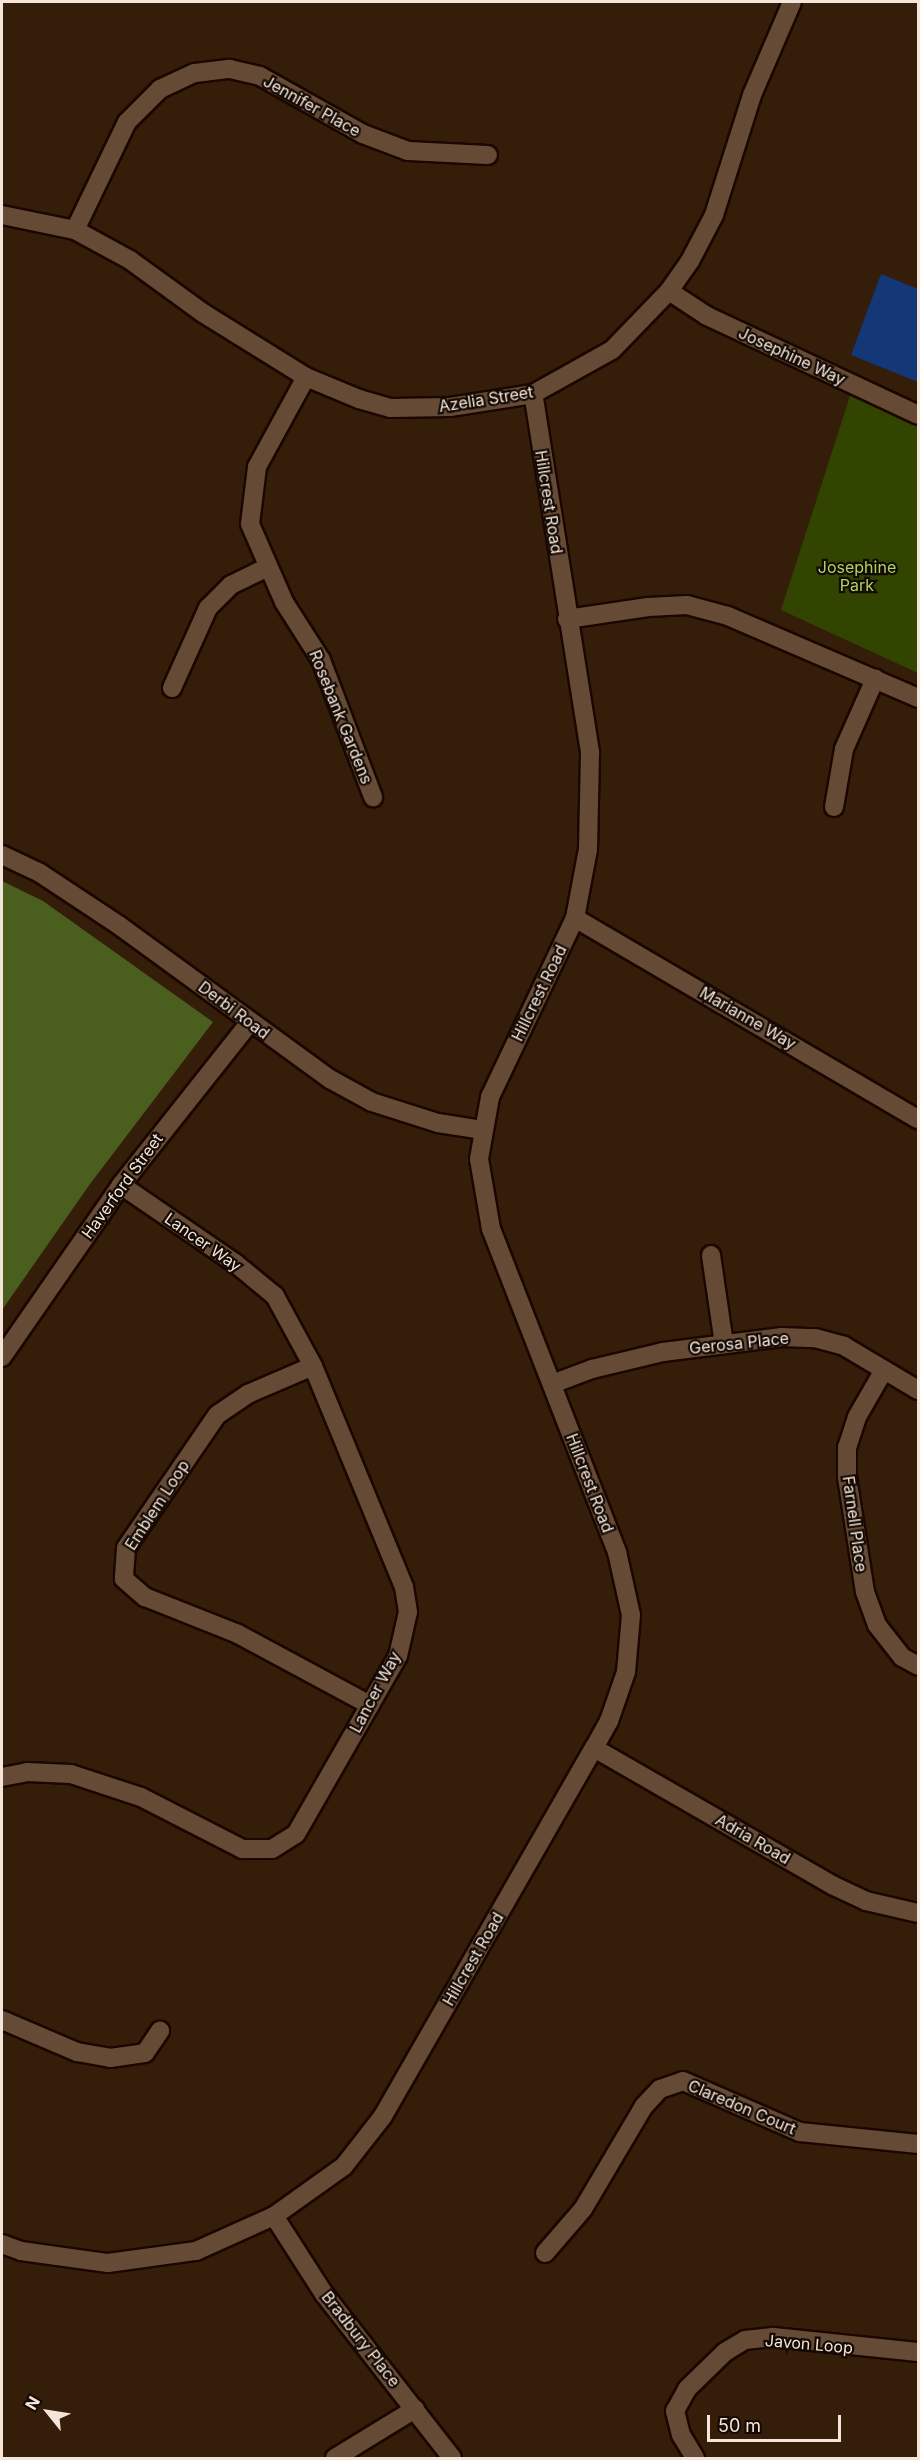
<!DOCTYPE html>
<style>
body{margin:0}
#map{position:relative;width:920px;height:2460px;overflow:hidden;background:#341d09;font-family:Inter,sans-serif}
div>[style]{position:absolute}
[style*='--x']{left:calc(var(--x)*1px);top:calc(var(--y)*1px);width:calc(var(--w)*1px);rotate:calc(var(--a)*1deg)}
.green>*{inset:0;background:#324500}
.forest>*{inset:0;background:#4a5f1d}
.water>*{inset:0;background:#143778}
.roads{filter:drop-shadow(2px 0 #1b0600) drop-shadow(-2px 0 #1b0600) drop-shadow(0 2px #1b0600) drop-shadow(0 -2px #1b0600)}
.minor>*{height:18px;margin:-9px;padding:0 9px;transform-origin:9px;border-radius:9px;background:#654b36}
span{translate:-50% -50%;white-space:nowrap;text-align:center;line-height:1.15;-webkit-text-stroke:4.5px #140a04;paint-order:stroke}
.street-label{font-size:16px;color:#f5e5d9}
.park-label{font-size:16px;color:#add462}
.frame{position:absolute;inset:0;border:3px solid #f5e5d9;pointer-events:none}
.north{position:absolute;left:18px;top:2382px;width:60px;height:60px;-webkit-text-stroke:4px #140a04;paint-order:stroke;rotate:300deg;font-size:16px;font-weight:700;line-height:24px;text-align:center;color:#f5e5d9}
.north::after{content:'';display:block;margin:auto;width:21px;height:27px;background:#f5e5d9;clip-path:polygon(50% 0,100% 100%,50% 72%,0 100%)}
.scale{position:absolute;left:707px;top:2415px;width:134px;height:27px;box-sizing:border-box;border:3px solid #f5e5d9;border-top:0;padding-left:8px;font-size:18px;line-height:21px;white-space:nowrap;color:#f5e5d9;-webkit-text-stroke:4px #140a04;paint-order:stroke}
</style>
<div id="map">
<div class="green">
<i style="clip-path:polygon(850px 396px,918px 426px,918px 673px,781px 610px)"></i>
</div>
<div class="forest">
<i style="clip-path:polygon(2px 881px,43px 901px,213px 1022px,90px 1184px,2px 1310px)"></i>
</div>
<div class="water">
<i style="clip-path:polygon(881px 274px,918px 289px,918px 382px,851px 355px)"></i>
</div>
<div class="roads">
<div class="minor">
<i style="--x:2;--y:215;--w:75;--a:11.6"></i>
<i style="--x:75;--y:230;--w:63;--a:28.6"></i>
<i style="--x:130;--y:260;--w:90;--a:36"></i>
<i style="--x:203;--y:313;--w:121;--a:31.9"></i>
<i style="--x:306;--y:377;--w:57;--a:22.5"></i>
<i style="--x:359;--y:399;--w:33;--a:16"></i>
<i style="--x:391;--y:408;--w:59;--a:-1"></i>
<i style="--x:450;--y:407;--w:84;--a:-8.9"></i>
<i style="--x:533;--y:394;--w:90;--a:-29.1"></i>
<i style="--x:612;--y:350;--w:82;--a:-46"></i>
<i style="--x:669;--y:291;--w:37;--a:-55"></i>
<i style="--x:690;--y:261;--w:52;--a:-62.4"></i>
<i style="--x:714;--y:215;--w:126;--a:-72.4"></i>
<i style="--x:752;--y:95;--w:101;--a:-66.7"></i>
<i style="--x:75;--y:230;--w:120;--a:-64.3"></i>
<i style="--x:127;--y:122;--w:47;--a:-45"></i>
<i style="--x:160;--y:89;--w:38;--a:-25"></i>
<i style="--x:195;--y:73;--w:35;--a:-7"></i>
<i style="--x:230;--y:69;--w:31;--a:13"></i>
<i style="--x:260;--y:76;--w:118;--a:29.4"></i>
<i style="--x:363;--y:134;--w:48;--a:20.7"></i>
<i style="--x:408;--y:151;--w:80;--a:2.9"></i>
<i style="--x:669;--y:291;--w:45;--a:33.3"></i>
<i style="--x:707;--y:316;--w:233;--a:25.1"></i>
<i style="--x:306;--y:377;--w:102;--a:118.6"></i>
<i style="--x:257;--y:467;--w:57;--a:97"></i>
<i style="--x:250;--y:524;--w:85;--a:66.4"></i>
<i style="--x:284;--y:602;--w:69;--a:57.5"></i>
<i style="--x:321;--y:660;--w:147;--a:69.2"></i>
<i style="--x:567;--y:619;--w:82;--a:-8.4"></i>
<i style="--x:648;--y:607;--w:39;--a:-3"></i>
<i style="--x:687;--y:605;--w:42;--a:15"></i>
<i style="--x:728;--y:616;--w:207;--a:23.3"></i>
<i style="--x:172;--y:688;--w:88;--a:-65.8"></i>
<i style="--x:208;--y:608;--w:33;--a:-45"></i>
<i style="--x:231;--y:585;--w:39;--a:-26"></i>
<i style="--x:834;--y:807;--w:59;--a:-80.2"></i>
<i style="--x:844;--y:749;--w:77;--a:-66.1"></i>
<i style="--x:2;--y:855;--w:42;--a:25.3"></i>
<i style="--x:40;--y:873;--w:96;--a:33.5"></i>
<i style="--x:120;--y:926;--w:260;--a:36.1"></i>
<i style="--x:330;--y:1079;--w:48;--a:28.7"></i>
<i style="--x:372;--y:1102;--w:69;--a:17.7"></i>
<i style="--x:438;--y:1123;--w:46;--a:8.8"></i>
<i style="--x:575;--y:918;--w:398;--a:30.4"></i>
<i style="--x:711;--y:1255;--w:90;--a:81.7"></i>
<i style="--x:2;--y:1357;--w:209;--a:-55.3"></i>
<i style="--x:121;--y:1185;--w:208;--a:-51.6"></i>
<i style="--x:313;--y:1366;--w:71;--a:156.7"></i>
<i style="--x:248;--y:1394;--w:37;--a:146"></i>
<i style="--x:217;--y:1415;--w:161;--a:124.4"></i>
<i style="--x:126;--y:1548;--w:31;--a:94"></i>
<i style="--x:124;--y:1579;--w:28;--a:41"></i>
<i style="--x:145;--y:1597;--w:100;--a:21.7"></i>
<i style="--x:238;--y:1634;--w:150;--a:28.3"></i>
<i style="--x:884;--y:1370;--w:54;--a:119.9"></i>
<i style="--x:857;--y:1417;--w:32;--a:108"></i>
<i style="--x:847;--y:1447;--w:30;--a:90"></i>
<i style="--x:847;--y:1477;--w:116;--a:81.1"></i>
<i style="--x:865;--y:1592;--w:35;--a:70"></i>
<i style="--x:877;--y:1625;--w:41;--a:52"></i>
<i style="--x:902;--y:1657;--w:18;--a:29"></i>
<i style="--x:552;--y:1384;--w:43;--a:-20.6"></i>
<i style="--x:592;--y:1369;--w:73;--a:-13.5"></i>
<i style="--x:663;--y:1352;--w:120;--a:-7.2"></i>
<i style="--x:782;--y:1337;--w:33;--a:2"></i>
<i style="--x:815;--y:1338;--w:30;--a:15"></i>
<i style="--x:844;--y:1346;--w:86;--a:30.7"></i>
<i style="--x:594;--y:1748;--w:275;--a:29.9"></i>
<i style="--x:832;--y:1885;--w:38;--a:25"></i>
<i style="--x:866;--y:1901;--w:53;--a:13"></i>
<i style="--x:2;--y:1777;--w:25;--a:-11"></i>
<i style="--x:27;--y:1772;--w:44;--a:2.6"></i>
<i style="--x:71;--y:1774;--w:74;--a:18.2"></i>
<i style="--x:141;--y:1797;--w:114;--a:27.2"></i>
<i style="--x:242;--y:1849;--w:30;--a:0"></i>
<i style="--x:272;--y:1849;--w:28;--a:-32"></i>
<i style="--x:296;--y:1834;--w:205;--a:-60.2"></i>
<i style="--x:398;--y:1656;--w:45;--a:-77.2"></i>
<i style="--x:408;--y:1612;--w:25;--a:-99"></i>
<i style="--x:404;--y:1587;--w:239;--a:-112.4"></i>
<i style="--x:313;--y:1366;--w:80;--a:-118.5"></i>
<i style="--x:275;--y:1296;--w:52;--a:-140.5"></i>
<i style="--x:235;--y:1263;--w:138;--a:-145.6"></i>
<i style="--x:2;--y:2020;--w:82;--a:23.1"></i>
<i style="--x:77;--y:2052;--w:34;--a:10"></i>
<i style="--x:110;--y:2058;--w:35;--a:-8"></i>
<i style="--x:145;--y:2053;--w:27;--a:-56"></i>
<i style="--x:274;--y:2216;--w:93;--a:57.3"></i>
<i style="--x:324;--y:2294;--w:208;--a:52"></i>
<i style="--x:2;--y:2244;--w:20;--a:20"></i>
<i style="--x:21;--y:2251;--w:88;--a:7.9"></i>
<i style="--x:108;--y:2263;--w:89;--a:-7.8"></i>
<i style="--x:196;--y:2251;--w:85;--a:-24.2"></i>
<i style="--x:274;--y:2216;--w:86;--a:-35.5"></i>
<i style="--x:344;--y:2166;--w:63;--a:-52"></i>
<i style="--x:383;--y:2116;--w:424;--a:-60.2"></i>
<i style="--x:594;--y:1748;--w:31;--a:-61"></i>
<i style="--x:609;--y:1721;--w:52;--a:-70.9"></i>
<i style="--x:626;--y:1672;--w:57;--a:-85"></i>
<i style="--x:631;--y:1615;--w:65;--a:-102.5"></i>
<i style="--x:617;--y:1552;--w:347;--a:-111.3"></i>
<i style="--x:491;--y:1229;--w:71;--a:-99.7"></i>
<i style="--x:479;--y:1159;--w:63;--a:-79.9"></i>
<i style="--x:490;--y:1097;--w:198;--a:-64.6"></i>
<i style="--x:575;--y:918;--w:70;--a:-79.3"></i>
<i style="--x:588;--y:849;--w:97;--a:-88.8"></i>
<i style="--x:590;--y:752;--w:363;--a:-99"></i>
<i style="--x:545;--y:2253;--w:58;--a:-49.2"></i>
<i style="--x:583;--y:2209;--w:120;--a:-59.4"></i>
<i style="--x:644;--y:2106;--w:23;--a:-47"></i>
<i style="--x:660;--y:2089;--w:24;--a:-19"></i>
<i style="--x:683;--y:2081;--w:128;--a:23.6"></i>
<i style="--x:800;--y:2132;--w:119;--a:5.8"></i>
<i style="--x:335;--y:2458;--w:94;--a:-31.5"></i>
<i style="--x:695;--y:2458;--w:27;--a:-121"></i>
<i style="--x:681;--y:2435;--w:25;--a:-104"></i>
<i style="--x:675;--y:2411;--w:25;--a:-61"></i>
<i style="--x:687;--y:2389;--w:53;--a:-44.2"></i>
<i style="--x:725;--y:2352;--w:23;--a:-31"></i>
<i style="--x:745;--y:2340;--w:28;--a:-6"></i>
<i style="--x:773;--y:2337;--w:146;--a:5.9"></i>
</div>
</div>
<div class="street-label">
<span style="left:312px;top:106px;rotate:29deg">Jennifer Place</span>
<span style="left:792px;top:356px;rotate:25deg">Josephine Way</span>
<span style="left:486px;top:399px;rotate:-9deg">Azelia Street</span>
<span style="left:549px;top:502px;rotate:81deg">Hillcrest Road</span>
<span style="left:341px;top:717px;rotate:68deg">Rosebank Gardens</span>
<span style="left:539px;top:993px;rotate:-64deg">Hillcrest Road</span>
<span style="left:234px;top:1010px;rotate:37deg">Derbi Road</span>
<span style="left:748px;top:1018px;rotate:30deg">Marianne Way</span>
<span style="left:122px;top:1186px;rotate:-54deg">Haverford Street</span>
<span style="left:203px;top:1242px;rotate:35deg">Lancer Way</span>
<span style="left:739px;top:1343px;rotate:-6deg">Gerosa Place</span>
<span style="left:590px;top:1483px;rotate:69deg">Hillcrest Road</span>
<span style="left:157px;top:1505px;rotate:-57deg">Emblem Loop</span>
<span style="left:855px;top:1524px;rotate:82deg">Farnell Place</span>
<span style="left:375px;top:1692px;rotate:-62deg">Lancer Way</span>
<span style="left:753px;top:1839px;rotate:30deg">Adria Road</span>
<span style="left:473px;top:1959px;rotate:-60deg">Hillcrest Road</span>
<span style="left:742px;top:2107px;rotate:23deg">Claredon Court</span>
<span style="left:361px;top:2339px;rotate:52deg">Bradbury Place</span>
<span style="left:809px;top:2344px;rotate:5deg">Javon Loop</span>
</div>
<div class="park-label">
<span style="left:857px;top:576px">Josephine<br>Park</span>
</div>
<div class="frame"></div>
<div class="north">N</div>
<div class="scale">50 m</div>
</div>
